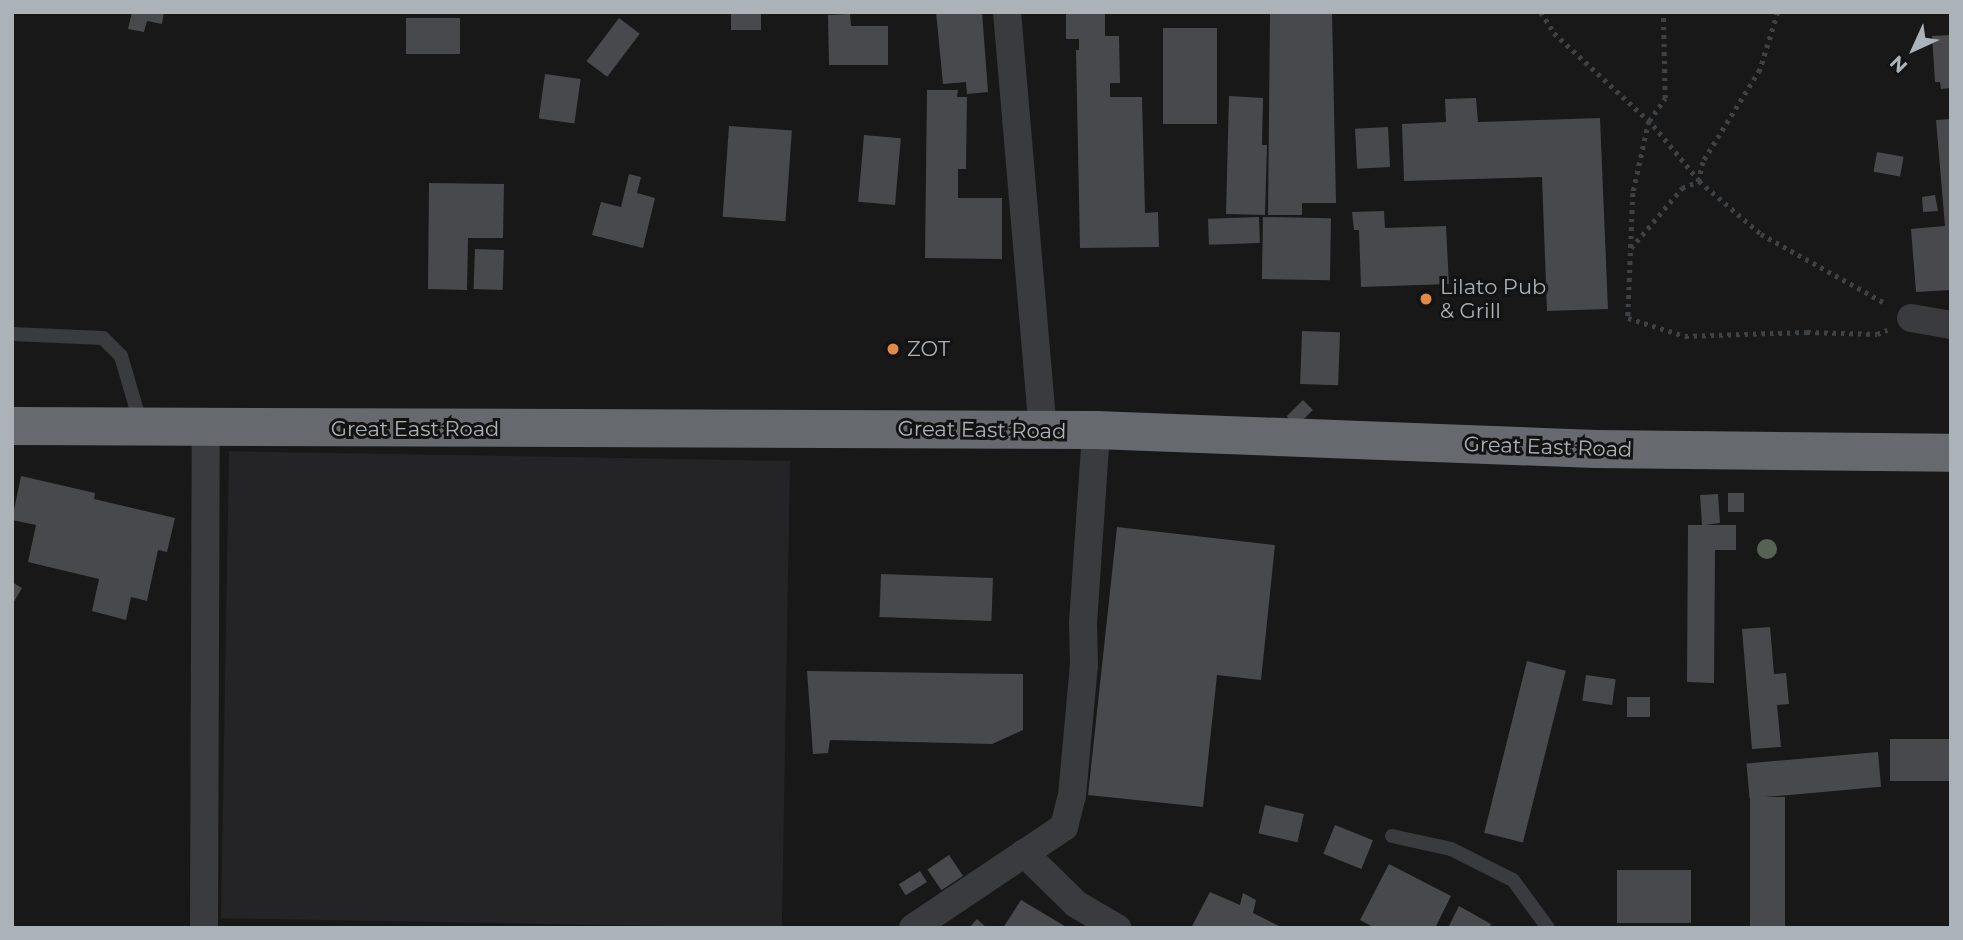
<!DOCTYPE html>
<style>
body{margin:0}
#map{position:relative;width:1963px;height:940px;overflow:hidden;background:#181819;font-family:Montserrat,sans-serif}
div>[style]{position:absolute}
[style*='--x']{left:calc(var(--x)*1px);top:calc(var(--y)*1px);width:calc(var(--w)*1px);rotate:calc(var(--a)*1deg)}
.built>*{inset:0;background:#242426;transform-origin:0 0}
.building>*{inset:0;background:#47494c;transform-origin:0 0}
.path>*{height:4.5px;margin-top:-2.25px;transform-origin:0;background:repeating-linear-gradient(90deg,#3f4245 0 3.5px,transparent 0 8.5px)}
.lane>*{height:14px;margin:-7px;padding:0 7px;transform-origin:7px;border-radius:7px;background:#393b3e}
.street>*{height:28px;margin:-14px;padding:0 14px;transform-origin:14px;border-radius:14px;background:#393b3e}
.highway>*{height:38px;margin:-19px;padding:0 19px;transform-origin:19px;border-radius:19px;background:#666a6f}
.trees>*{width:20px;height:20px;margin:-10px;border-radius:50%;background:#566354}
.dots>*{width:19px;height:19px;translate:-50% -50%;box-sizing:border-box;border:4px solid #131314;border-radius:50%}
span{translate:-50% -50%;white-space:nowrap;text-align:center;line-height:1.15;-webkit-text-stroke:6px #131314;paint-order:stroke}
.poi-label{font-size:21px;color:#abb2b8}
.left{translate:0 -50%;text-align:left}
.street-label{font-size:21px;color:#abb2b8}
.frame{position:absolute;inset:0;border:14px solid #abb2b8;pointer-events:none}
.north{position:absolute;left:1879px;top:14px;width:70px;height:70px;-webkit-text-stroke:5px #131314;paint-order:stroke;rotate:225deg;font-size:19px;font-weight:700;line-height:28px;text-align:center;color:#abb2b8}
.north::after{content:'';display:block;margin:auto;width:24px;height:32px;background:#abb2b8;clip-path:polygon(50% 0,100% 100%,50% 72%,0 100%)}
</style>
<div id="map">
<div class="built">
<i style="left:790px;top:461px;width:467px;height:561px;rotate:91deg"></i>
</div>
<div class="building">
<i style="clip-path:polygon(132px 12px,164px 12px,162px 24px,147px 21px,144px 32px,128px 29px)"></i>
<i style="left:731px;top:12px;width:30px;height:18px"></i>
<i style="clip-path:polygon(936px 12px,982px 12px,988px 92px,967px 94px,966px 82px,943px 84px)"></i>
<i style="clip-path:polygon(1105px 12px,1105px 36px,1119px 36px,1120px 83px,1110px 83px,1110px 97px,1142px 97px,1145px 213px,1158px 212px,1159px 247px,1080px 248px,1076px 50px,1079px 50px,1079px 39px,1066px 39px,1066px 13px)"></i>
<i style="clip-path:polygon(1270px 12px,1332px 12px,1336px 203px,1302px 203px,1302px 215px,1268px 215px)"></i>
<i style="clip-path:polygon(850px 14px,851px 26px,888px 26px,888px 65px,829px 65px,828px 15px)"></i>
<i style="left:406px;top:18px;width:54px;height:36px"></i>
<i style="left:619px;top:18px;width:26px;height:54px;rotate:37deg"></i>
<i style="left:1163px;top:28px;width:54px;height:96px"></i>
<i style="clip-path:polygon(1951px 35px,1951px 88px,1941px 89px,1940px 82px,1935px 82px,1932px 36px)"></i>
<i style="left:545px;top:74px;width:36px;height:45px;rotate:8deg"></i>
<i style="clip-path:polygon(927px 90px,958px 90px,957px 97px,967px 97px,966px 169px,958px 169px,958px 198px,1002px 198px,1002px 259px,925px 258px)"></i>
<i style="clip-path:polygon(1229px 96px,1263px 98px,1262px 145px,1267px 145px,1265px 215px,1226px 214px)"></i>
<i style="clip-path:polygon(1476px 98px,1478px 122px,1600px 118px,1608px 309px,1547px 311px,1542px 177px,1404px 181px,1402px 124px,1446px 122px,1445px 99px)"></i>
<i style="clip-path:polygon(1951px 119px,1951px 290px,1916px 292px,1911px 229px,1945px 226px,1936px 120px)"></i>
<i style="left:729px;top:126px;width:63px;height:91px;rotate:4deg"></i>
<i style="left:1388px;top:127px;width:40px;height:33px;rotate:87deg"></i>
<i style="left:864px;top:135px;width:37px;height:67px;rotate:5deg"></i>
<i style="left:1877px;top:152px;width:27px;height:20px;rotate:10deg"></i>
<i style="clip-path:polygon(629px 174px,641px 177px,637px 193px,655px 198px,643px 248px,592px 235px,601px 202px,621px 207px)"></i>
<i style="clip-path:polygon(429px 183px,504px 184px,503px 238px,468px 238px,467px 290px,428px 289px)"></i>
<i style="clip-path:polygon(1935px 195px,1938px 211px,1923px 212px,1922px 197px)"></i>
<i style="clip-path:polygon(1384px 211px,1385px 228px,1446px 226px,1449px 284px,1361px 287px,1359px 230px,1354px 230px,1352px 212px)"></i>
<i style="left:1259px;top:217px;width:26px;height:51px;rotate:88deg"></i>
<i style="left:1263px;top:217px;width:68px;height:62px;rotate:1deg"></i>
<i style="left:475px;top:249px;width:29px;height:40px;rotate:2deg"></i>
<i style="left:1302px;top:331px;width:38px;height:53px;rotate:2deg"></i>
<i style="left:1303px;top:400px;width:14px;height:23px;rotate:45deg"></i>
<i style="clip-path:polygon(21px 476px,95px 493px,94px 499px,175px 518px,167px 552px,158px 550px,147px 601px,131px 597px,126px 620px,92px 611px,99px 579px,28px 562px,36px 525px,12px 520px)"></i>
<i style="left:1728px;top:493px;width:16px;height:19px"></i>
<i style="clip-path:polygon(1718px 494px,1720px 523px,1705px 525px,1736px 525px,1736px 550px,1715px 550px,1714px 683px,1687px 682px,1688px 525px,1702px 525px,1700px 495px)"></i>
<i style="clip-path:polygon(1117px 527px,1275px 545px,1261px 680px,1217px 675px,1203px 807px,1088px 795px)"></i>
<i style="left:881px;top:574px;width:112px;height:43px;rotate:2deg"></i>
<i style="clip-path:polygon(12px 582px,22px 588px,12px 605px)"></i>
<i style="clip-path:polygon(1770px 627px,1774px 674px,1786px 673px,1789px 704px,1777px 705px,1781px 747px,1752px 749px,1742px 629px)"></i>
<i style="left:1527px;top:661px;width:40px;height:177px;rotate:14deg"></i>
<i style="clip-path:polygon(807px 671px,1023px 674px,1023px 730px,992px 744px,830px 740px,828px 753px,813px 754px)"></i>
<i style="left:1586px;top:675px;width:30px;height:26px;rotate:8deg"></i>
<i style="left:1627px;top:697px;width:23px;height:20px"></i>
<i style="left:1890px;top:739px;width:61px;height:42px"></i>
<i style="left:1878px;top:752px;width:35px;height:132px;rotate:85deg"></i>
<i style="left:1750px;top:797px;width:35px;height:131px"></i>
<i style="left:1265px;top:805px;width:40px;height:29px;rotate:13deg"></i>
<i style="left:1335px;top:825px;width:41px;height:31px;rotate:22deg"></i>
<i style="left:949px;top:855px;width:25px;height:26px;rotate:56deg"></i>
<i style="clip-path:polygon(1389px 864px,1451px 896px,1435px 928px,1375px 928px,1360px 920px)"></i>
<i style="left:1617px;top:870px;width:74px;height:53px"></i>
<i style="left:920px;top:871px;width:13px;height:25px;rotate:58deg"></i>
<i style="clip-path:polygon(1210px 892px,1240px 905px,1243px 893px,1256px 900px,1253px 913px,1283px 928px,1191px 928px)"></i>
<i style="clip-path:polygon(1021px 900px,1068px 928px,1003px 928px)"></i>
<i style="clip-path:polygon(1459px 906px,1491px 924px,1489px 928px,1448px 928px)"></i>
<i style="clip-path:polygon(977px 919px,987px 928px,969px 928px)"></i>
</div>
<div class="path">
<i style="--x:1541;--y:12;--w:25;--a:58"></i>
<i style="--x:1554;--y:33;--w:129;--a:42.8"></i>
<i style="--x:1649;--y:121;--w:74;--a:102.5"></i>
<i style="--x:1633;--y:193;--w:125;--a:92.3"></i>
<i style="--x:1628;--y:318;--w:60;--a:17.5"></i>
<i style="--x:1685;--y:336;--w:122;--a:-1.9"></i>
<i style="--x:1807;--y:332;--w:70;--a:1.6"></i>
<i style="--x:1877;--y:334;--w:11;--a:-22"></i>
<i style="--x:1778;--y:12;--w:61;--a:107.2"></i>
<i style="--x:1760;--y:70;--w:108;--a:121.8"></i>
<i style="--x:1703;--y:162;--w:19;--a:102"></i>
<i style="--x:1699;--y:181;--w:82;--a:40.5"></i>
<i style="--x:1761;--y:234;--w:144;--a:29.1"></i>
<i style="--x:1631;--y:248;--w:79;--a:-49.6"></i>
<i style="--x:1682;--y:188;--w:18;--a:-22"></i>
<i style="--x:1699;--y:181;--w:78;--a:-129.8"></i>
<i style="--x:1649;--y:121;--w:28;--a:-55"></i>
<i style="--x:1665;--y:98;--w:86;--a:-91.3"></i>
</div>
<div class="lane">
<i style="--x:12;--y:334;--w:91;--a:2.5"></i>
<i style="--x:103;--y:338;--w:25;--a:45"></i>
<i style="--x:121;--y:356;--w:72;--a:73.8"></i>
<i style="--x:1392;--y:836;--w:60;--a:12.4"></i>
<i style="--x:1451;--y:849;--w:69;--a:26.6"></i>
<i style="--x:1513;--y:880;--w:59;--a:53.9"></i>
</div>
<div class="street">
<i style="--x:1007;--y:12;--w:422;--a:85.1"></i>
<i style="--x:1911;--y:318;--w:41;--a:9.9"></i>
<i style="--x:1024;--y:853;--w:73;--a:44.4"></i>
<i style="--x:1076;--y:904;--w:48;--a:30.3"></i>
<i style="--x:204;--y:928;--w:499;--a:-89.8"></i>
<i style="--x:913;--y:928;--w:182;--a:-33.8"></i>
<i style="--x:1064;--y:827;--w:32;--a:-76"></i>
<i style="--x:1072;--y:796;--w:132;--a:-84.8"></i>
<i style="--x:1084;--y:665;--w:42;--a:-91.4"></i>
<i style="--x:1083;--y:623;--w:193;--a:-86.1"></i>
</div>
<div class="highway">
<i style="--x:12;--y:426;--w:1084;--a:0.21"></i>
<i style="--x:1096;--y:430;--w:500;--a:2.18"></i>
<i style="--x:1596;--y:449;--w:355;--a:0.6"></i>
</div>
<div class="trees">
<i style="left:1767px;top:549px"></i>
</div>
<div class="dots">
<i style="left:1426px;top:299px;background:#e08949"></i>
<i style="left:893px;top:349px;background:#e08949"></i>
</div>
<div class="poi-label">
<span class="left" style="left:1440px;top:299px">Lilato Pub<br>&amp; Grill</span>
<span class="left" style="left:907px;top:349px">ZOT</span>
</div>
<div class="street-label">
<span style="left:415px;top:429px">Great East Road</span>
<span style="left:982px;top:430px;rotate:1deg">Great East Road</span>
<span style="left:1548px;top:447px;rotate:2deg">Great East Road</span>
</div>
<div class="frame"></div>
<div class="north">N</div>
</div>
